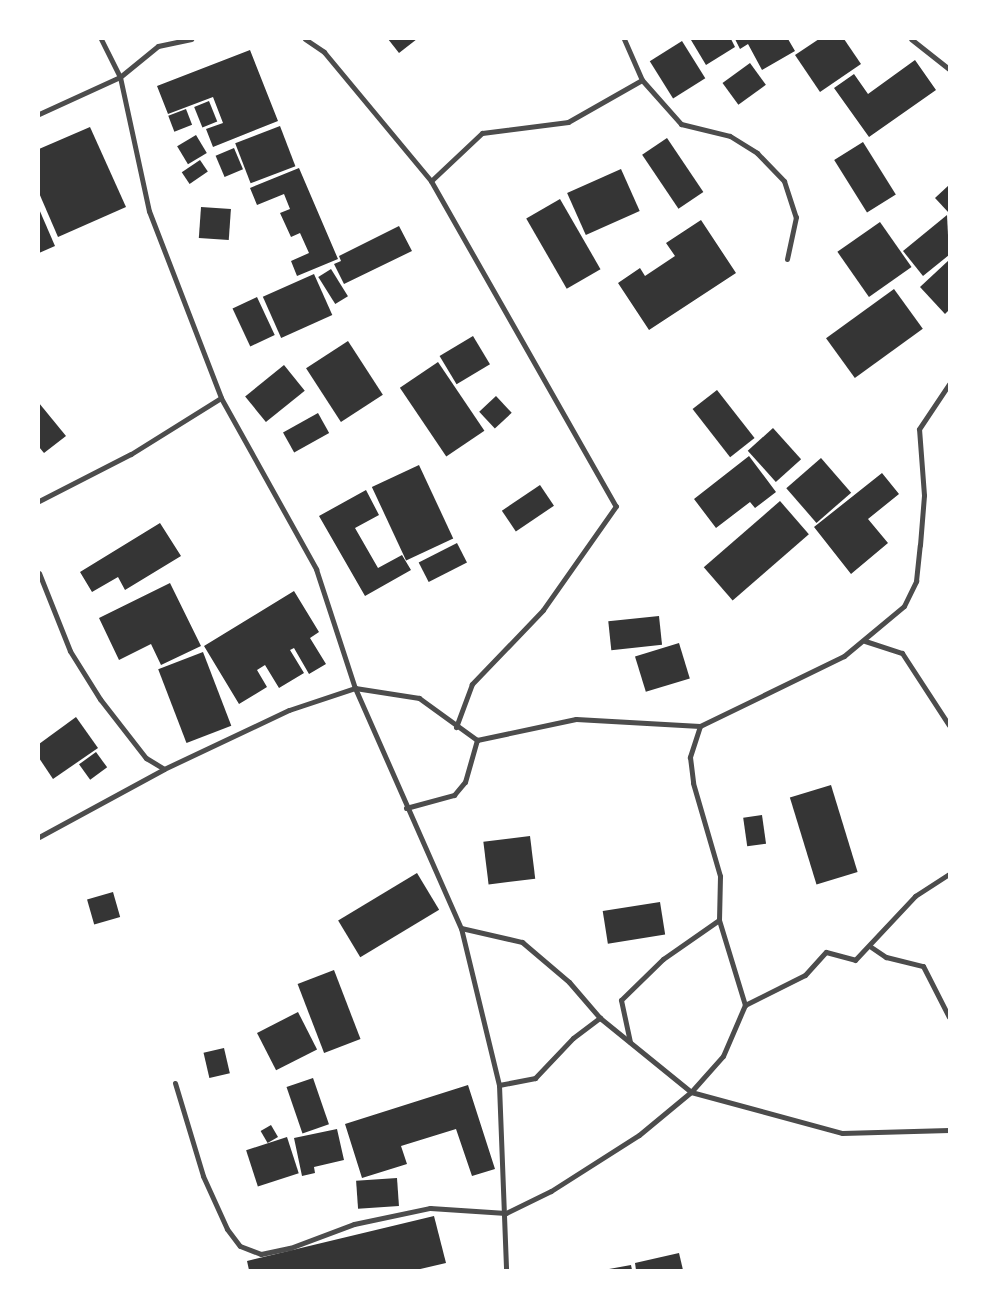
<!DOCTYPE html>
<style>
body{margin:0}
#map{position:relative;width:988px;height:1309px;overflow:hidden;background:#fff;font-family:Lato,sans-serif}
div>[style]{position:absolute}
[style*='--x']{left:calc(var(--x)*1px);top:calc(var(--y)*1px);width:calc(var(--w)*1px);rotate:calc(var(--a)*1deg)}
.building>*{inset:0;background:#353535;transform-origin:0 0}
.minor>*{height:5px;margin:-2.5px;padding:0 2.5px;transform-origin:2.5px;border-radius:2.5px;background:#4c4c4c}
span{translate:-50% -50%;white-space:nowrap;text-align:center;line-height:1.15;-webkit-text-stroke:5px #fff;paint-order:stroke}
.frame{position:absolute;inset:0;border:40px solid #fff;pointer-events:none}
</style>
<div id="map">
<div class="building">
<i style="clip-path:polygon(388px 39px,417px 39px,399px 53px)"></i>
<i style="clip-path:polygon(731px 39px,735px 47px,706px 65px,691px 40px)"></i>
<i style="clip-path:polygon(735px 39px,788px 39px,795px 51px,762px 70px,748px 44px,740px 49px)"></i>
<i style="clip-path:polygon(819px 39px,844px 39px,861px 64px,820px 92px,795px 55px)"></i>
<i style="left:682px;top:41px;width:44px;height:38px;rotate:58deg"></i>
<i style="clip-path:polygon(250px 50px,278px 121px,213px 147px,206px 129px,223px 123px,213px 97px,168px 114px,157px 86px)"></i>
<i style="clip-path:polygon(915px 60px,936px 90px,869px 137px,834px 88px,854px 74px,868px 94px)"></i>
<i style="left:750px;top:63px;width:27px;height:34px;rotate:54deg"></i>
<i style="left:209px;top:101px;width:22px;height:16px;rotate:68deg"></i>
<i style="left:186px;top:109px;width:17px;height:19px;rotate:69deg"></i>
<i style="left:280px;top:126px;width:43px;height:48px;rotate:69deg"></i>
<i style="clip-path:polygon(90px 127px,126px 207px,58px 237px,39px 193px,39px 149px)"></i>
<i style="left:196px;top:135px;width:21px;height:22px;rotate:59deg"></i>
<i style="left:667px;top:138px;width:65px;height:30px;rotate:56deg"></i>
<i style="left:863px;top:142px;width:62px;height:34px;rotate:58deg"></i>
<i style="left:234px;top:148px;width:23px;height:20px;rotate:67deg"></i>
<i style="left:200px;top:160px;width:14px;height:22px;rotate:56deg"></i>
<i style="clip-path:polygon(299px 168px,338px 259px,297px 276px,291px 261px,309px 253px,300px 233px,291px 237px,280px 213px,290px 209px,284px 194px,257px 205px,250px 188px)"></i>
<i style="left:621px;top:169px;width:46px;height:59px;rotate:66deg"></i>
<i style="clip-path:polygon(949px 185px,949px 213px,935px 198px)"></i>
<i style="left:560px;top:199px;width:81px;height:39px;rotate:60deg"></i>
<i style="left:201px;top:207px;width:30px;height:31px;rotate:4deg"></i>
<i style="clip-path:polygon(39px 209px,55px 246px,39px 253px)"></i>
<i style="clip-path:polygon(947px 215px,949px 255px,923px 276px,903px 251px)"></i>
<i style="clip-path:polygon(701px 220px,736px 273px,649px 330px,618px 283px,640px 268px,645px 276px,675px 256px,666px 243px)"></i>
<i style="left:880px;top:222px;width:55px;height:52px;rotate:55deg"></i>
<i style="clip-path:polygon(399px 226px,412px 251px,344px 284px,334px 264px,341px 261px,339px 256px)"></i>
<i style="clip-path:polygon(949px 260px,949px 310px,945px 314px,920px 287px)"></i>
<i style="left:331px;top:269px;width:32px;height:15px;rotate:58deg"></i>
<i style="left:314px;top:274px;width:45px;height:56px;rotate:66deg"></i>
<i style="left:894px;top:289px;width:49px;height:84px;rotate:54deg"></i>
<i style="left:257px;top:297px;width:42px;height:27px;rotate:65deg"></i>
<i style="left:473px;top:336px;width:33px;height:39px;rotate:59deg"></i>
<i style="left:348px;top:341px;width:64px;height:50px;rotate:57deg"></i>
<i style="left:438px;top:362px;width:83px;height:46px;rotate:56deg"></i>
<i style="left:284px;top:365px;width:33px;height:50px;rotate:51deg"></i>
<i style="left:717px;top:390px;width:61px;height:31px;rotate:52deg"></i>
<i style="left:496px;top:396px;width:23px;height:23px;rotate:47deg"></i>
<i style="clip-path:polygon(39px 403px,66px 436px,44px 453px,39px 447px)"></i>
<i style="left:318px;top:413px;width:23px;height:40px;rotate:61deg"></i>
<i style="left:773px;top:428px;width:42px;height:34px;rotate:48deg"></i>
<i style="clip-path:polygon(749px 456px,776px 492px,755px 508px,750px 502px,716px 528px,694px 499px)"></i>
<i style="left:821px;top:458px;width:46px;height:46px;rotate:49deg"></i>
<i style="left:419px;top:465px;width:81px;height:52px;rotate:65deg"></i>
<i style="clip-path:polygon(882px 473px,899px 494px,868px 519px,888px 543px,851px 574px,814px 527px)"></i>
<i style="left:540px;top:485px;width:25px;height:46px;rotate:56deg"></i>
<i style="clip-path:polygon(366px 490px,379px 515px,355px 528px,378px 568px,402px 555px,411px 570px,365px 596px,319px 516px)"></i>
<i style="left:780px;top:501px;width:44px;height:101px;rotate:49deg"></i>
<i style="clip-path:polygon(160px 523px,181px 556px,125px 590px,118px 577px,92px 592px,80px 572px)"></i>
<i style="left:457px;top:543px;width:22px;height:43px;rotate:63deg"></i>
<i style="clip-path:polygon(170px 583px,201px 646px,161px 665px,151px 644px,119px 660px,99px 618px)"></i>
<i style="clip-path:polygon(294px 591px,319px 632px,310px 638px,326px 664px,309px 674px,294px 648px,290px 650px,304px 673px,279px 688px,265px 665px,257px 670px,267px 687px,239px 704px,204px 646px)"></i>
<i style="left:659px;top:616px;width:29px;height:51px;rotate:84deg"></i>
<i style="left:679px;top:643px;width:37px;height:46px;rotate:73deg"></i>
<i style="left:203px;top:652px;width:79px;height:48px;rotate:69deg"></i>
<i style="clip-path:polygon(76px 717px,98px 748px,53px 779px,39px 758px,39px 744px)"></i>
<i style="left:96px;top:752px;width:19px;height:21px;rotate:54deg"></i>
<i style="left:831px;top:785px;width:91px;height:43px;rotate:73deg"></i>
<i style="left:762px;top:815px;width:29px;height:19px;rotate:82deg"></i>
<i style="left:530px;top:836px;width:43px;height:47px;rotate:83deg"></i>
<i style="left:417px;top:873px;width:43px;height:92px;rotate:59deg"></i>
<i style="left:113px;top:892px;width:26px;height:27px;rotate:74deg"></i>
<i style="left:660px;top:902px;width:33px;height:58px;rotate:81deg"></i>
<i style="left:334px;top:970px;width:74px;height:39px;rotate:69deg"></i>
<i style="left:298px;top:1012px;width:42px;height:46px;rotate:63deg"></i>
<i style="left:224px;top:1048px;width:26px;height:21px;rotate:77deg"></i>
<i style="left:313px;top:1078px;width:49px;height:28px;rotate:71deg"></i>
<i style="clip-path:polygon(468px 1085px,495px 1169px,472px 1176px,456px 1129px,401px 1146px,407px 1164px,362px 1178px,345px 1124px)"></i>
<i style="left:271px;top:1125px;width:14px;height:12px;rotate:60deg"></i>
<i style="clip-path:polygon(337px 1129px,344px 1160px,314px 1167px,315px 1173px,302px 1176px,294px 1138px)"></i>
<i style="left:287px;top:1137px;width:38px;height:43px;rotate:72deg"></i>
<i style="left:397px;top:1178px;width:28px;height:41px;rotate:86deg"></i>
<i style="clip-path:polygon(434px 1216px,446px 1263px,416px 1270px,249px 1270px,247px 1261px)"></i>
<i style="clip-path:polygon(679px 1253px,683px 1270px,636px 1270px,635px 1263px)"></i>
<i style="clip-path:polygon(631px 1265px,632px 1270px,609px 1270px,609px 1269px)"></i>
</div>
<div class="minor">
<i style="--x:101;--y:39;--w:42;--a:63.4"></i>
<i style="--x:120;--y:77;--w:137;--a:77.8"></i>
<i style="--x:149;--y:211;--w:200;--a:68.9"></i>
<i style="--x:221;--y:398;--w:196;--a:60.9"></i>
<i style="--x:316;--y:569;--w:125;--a:71.9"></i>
<i style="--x:355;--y:688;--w:262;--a:66.2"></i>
<i style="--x:461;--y:928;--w:162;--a:76.4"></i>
<i style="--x:499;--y:1085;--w:185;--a:87.8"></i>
<i style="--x:305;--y:39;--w:23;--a:34"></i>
<i style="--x:324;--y:52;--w:168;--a:50.3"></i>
<i style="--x:431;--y:181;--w:374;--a:60.4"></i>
<i style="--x:616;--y:506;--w:127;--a:125.1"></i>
<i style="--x:543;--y:610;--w:103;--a:133.8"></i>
<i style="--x:472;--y:684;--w:46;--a:110.4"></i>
<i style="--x:624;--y:39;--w:45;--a:66.3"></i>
<i style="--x:642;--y:80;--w:59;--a:48.4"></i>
<i style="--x:681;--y:124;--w:50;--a:13.8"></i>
<i style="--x:730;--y:136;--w:32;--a:32"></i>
<i style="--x:757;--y:153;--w:39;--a:46"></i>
<i style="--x:784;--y:181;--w:38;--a:72"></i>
<i style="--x:796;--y:217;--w:43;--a:102.1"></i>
<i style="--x:911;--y:39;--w:48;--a:38.3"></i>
<i style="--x:39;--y:114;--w:89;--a:-24.6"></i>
<i style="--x:120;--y:77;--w:49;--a:-39.2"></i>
<i style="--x:158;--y:46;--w:34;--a:-12"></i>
<i style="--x:431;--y:181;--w:70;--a:-43.3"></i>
<i style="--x:482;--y:133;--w:87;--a:-7.3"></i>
<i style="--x:568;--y:122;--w:85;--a:-29.6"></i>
<i style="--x:39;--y:501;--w:103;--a:-27.1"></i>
<i style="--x:131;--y:454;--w:106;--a:-31.9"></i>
<i style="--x:39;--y:573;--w:84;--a:68.3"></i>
<i style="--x:70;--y:651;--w:57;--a:58"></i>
<i style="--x:100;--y:699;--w:75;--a:52.1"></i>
<i style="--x:146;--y:758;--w:21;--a:31"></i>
<i style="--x:164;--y:769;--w:138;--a:-25.3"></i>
<i style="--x:289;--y:710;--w:70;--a:-18.4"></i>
<i style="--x:355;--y:688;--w:65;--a:8.9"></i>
<i style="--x:419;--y:698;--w:72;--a:35.9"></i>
<i style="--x:477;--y:740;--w:101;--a:-12"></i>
<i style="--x:576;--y:719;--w:124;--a:3.2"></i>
<i style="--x:700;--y:726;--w:160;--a:-25.9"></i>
<i style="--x:844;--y:656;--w:78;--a:-39.8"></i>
<i style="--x:904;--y:606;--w:28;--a:-64"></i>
<i style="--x:916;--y:581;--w:36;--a:-84"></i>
<i style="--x:920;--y:545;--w:50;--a:-85.4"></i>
<i style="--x:924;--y:495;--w:66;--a:-94.3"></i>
<i style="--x:919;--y:429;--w:54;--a:-56.3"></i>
<i style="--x:865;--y:641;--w:39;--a:18"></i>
<i style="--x:902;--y:653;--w:86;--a:56.9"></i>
<i style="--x:700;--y:726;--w:33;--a:108"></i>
<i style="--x:690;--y:757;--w:26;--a:83"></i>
<i style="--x:693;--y:783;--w:97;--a:73.8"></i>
<i style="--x:720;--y:876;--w:44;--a:91.3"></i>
<i style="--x:719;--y:920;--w:89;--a:73"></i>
<i style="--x:406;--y:808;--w:50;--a:-15.2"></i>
<i style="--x:454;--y:795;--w:17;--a:-50"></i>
<i style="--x:465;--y:782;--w:44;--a:-74.1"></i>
<i style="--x:39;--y:837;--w:142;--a:-28.5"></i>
<i style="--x:461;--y:928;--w:63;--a:12.9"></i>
<i style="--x:522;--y:942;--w:62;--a:40.4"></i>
<i style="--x:569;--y:982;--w:48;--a:49.3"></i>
<i style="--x:600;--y:1018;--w:117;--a:39.1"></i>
<i style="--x:691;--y:1092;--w:156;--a:15.2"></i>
<i style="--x:842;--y:1133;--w:107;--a:-1.6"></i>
<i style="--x:871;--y:947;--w:18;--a:34"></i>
<i style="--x:886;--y:957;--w:38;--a:14"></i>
<i style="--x:923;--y:966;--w:57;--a:63"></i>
<i style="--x:630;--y:1042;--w:43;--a:-102.1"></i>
<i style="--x:621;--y:1000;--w:59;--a:-44.3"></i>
<i style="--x:663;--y:959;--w:68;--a:-34.9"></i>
<i style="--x:175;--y:1083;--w:97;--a:73.2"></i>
<i style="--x:203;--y:1176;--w:58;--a:65.6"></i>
<i style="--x:227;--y:1229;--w:21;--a:53"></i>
<i style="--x:240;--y:1246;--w:22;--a:21"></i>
<i style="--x:261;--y:1254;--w:30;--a:-12"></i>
<i style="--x:290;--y:1248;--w:68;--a:-20.6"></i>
<i style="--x:354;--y:1224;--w:78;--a:-11.9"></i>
<i style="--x:430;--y:1208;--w:76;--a:3.8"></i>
<i style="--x:506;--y:1213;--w:50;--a:-26.1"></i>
<i style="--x:551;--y:1191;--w:104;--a:-32.5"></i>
<i style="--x:639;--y:1135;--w:67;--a:-39.6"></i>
<i style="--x:691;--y:1092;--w:48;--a:-48.4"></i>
<i style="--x:723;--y:1056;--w:56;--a:-66.7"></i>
<i style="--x:745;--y:1005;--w:67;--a:-26.6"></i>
<i style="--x:805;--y:975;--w:31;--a:-48"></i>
<i style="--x:826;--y:952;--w:30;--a:15"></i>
<i style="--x:855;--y:960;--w:88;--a:-46.8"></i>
<i style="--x:915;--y:896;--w:40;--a:-32.9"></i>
<i style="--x:499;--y:1085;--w:37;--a:-11"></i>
<i style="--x:535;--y:1078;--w:55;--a:-46.5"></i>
<i style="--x:573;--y:1038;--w:34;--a:-37"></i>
</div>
<div class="frame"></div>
</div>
